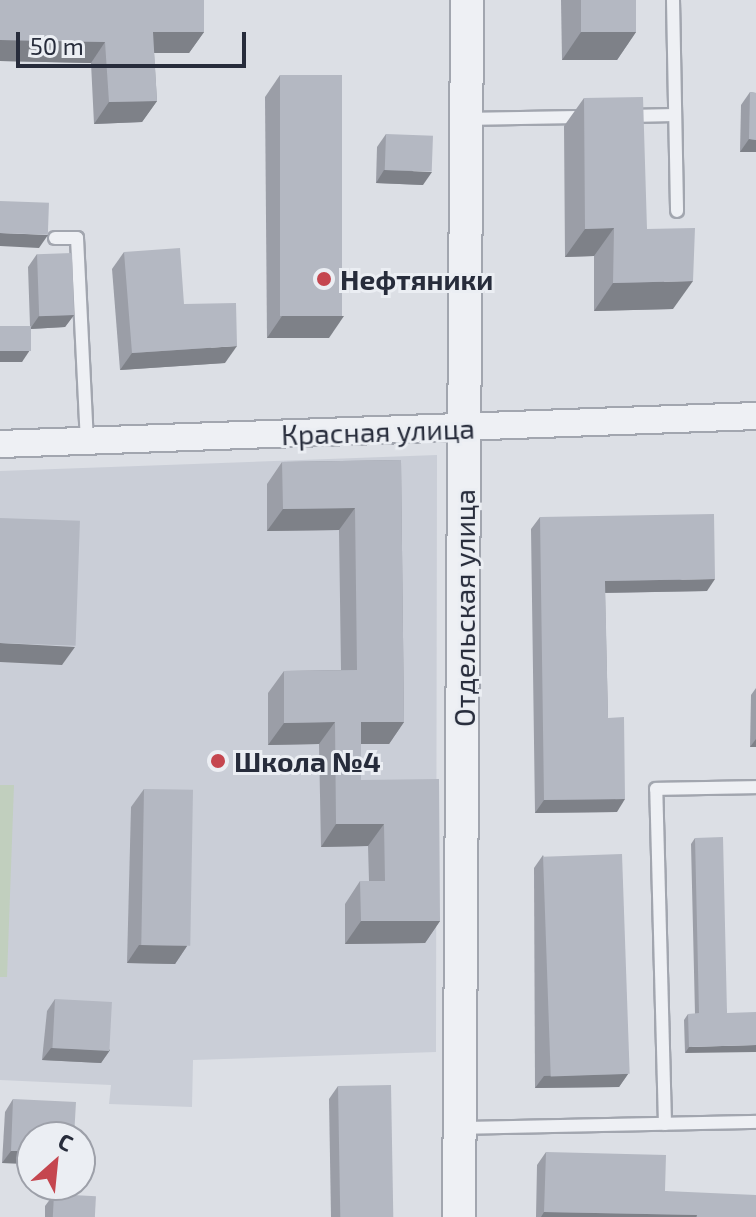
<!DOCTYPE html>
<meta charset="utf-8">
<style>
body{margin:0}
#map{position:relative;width:756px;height:1217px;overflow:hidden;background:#dcdfe5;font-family:"Exo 2",sans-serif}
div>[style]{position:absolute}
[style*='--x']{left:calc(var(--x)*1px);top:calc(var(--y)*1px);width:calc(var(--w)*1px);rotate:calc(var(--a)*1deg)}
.built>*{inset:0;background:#caced7}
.green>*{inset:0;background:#c1cfbe}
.roads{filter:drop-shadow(2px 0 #a2a6af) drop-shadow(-2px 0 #a2a6af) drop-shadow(0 2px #a2a6af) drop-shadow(0 -2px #a2a6af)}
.service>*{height:12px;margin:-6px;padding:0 6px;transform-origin:6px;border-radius:6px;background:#eef0f4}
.minor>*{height:26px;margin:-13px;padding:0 13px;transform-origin:13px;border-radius:13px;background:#eef0f4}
.tertiary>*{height:32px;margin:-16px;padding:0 16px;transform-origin:16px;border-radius:16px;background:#eef0f4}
.wall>*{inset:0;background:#9b9ea7}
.shaded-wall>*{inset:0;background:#7e8188}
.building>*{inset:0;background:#b4b8c2;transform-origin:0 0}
.dots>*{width:22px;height:22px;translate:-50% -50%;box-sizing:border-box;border:4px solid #ebeef3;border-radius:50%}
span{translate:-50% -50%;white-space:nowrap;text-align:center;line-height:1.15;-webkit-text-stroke:6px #ebeef3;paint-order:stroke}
.poi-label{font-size:28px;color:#272c3b;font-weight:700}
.left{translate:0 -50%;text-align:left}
.street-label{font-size:28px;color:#272c3b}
.north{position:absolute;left:16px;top:1121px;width:80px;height:80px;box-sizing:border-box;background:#ebeef3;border:2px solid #9da0a9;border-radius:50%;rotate:27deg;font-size:22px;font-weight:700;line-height:32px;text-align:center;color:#272c3b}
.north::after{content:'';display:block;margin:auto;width:28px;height:36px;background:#c5464f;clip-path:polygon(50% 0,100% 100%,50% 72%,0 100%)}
.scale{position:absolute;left:16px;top:32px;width:230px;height:36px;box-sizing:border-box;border:4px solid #272c3b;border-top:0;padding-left:10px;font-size:24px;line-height:28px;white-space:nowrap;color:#272c3b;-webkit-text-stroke:6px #ebeef3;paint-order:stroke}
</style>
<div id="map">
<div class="built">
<i style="clip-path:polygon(437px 455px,436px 1052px,193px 1060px,192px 1107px,109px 1104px,111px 1085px,0 1080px,0 471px)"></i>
</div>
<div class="green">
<i style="clip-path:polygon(0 785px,14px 785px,7px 977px,0 977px)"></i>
</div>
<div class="roads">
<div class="service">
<i style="--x:673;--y:0;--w:211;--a:88.9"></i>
<i style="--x:629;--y:116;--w:46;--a:-1.2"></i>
<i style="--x:469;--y:119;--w:117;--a:-1"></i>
<i style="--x:55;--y:238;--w:22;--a:0"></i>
<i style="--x:77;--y:238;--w:204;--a:87.2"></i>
<i style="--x:665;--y:1124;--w:335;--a:-91.5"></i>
<i style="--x:656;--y:789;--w:100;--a:-1.1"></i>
<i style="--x:460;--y:1128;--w:296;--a:-1.2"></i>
</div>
<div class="minor">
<i style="--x:0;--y:444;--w:757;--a:-2.12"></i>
</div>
<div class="tertiary">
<i style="--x:459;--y:1217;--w:1217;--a:-89.62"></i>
</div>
</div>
<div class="wall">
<i style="clip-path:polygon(0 0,204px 32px,189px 53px,154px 53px,157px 101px,142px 122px,94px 124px,91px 63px,0 61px)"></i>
<i style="clip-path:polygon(561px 0,636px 0,636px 32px,617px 60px,562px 60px)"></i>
<i style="clip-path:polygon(280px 75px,329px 338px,267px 338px,265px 97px)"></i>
<i style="clip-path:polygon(750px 92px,756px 93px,756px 152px,740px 152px,741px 105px)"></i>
<i style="clip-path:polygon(584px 98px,647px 229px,673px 309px,594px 311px,594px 256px,565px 257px,564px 126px)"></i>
<i style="clip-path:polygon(386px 134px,423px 185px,376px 183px,377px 147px)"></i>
<i style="clip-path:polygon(124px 252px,225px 363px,120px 370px,112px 269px)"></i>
<i style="clip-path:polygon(37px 254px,74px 315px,65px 327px,31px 329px,22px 362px,0 362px,0 326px,30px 326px,28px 267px)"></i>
<i style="clip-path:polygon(401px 460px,404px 722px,389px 744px,361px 744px,361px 780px,440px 921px,425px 943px,345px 944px,345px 904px,360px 881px,369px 881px,368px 846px,321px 847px,319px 744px,268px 745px,268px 693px,284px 671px,341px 670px,339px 530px,267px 531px,267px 484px,282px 462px)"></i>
<i style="clip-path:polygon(540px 517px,707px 591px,605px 593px,608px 718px,617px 812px,535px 813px,531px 529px)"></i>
<i style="clip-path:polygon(756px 688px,756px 747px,750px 747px,751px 695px)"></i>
<i style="clip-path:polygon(144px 789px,187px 946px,175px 964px,127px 963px,131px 807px)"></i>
<i style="clip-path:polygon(695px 838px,727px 1013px,685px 1053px,684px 1020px,688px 1014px,695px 1014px,691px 844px)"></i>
<i style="clip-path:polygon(543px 855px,628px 1074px,619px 1087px,535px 1088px,534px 868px)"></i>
<i style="clip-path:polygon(55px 999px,110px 1050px,101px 1063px,42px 1060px,47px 1011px)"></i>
<i style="clip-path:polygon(338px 1086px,393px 1217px,331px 1217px,329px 1099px)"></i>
<i style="clip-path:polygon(13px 1099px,32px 1137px,32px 1164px,2px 1163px,5px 1112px)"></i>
<i style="clip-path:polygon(546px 1152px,665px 1191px,756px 1217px,536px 1217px,537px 1165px)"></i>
<i style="clip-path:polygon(54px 1194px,95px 1217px,45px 1217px,45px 1206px)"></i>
</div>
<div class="shaded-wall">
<i style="clip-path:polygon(153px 32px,204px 32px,189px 53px,139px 53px)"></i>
<i style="clip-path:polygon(581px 32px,636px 32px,617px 60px,562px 60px)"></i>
<i style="clip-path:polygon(0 40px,105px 42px,91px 63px,0 61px)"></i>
<i style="clip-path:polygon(157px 101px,142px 122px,94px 124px,109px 102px)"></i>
<i style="clip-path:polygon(749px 139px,756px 140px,756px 152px,740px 152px)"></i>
<i style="clip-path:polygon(384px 170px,432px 172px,423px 185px,376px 183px)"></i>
<i style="clip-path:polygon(614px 228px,594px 256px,565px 257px,585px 229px)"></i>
<i style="clip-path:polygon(0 233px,48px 235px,39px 248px,0 246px)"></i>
<i style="clip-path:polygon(693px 281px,673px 309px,594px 311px,613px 283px)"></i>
<i style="clip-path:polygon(74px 315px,65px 327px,30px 329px,39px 316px)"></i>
<i style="clip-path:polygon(282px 316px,344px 316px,329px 338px,267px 338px)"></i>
<i style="clip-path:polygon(237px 346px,225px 363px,120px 370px,132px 353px)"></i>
<i style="clip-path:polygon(30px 350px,22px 362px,0 362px,0 351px)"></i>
<i style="clip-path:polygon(355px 508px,339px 530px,267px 531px,283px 509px)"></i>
<i style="clip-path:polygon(715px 579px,707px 591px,596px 593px,605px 581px)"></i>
<i style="clip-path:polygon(0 643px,75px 647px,62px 665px,0 662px)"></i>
<i style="clip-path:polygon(335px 722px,319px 744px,268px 745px,284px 723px)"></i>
<i style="clip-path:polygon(361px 722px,404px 722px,389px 744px,345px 744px)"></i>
<i style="clip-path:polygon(756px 739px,756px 747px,750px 747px)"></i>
<i style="clip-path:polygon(625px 799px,617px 812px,535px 813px,544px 800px)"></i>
<i style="clip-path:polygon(336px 824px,384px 824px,368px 846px,321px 847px)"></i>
<i style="clip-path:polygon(361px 921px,440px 921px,425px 943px,345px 944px)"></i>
<i style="clip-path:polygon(139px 945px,187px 946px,175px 964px,127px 963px)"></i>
<i style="clip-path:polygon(756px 1045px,756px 1052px,685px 1053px,689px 1047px)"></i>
<i style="clip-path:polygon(51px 1048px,110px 1050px,101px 1063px,42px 1060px)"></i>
<i style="clip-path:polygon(628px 1074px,619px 1087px,535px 1088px,544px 1076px)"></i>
<i style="clip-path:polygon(11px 1151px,32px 1151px,32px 1164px,2px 1163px)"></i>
<i style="clip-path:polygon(544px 1212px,697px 1215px,696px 1217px,541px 1217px)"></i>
</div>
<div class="building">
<i style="clip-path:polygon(0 0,204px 0,204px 32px,153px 32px,157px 101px,109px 102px,105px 42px,0 40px)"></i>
<i style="left:581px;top:0;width:55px;height:32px"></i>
<i style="left:280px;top:75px;width:62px;height:241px"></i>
<i style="clip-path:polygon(750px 92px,756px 93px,756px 140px,749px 139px)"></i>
<i style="clip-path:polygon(643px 97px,647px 229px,695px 228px,693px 281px,613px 283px,614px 228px,585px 229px,584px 98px)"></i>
<i style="left:386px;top:134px;width:47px;height:36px;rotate:2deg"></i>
<i style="left:0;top:201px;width:49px;height:32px;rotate:2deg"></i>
<i style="clip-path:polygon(180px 248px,184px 304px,236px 303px,237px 346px,132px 353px,124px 252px)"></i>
<i style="left:72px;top:253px;width:62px;height:35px;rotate:88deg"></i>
<i style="left:0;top:326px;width:31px;height:25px"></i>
<i style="clip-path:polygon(401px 460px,404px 722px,361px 722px,361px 780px,439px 779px,440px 921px,361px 921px,360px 881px,385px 881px,384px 824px,336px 824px,335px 722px,284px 723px,284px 671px,357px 670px,355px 508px,283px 509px,282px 462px)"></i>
<i style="clip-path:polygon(714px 514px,715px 579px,605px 581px,608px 718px,624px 717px,625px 799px,544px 800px,540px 517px)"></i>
<i style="left:0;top:518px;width:80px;height:125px;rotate:2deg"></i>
<i style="left:144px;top:789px;width:49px;height:156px;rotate:1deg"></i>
<i style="clip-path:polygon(723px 837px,727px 1013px,756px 1012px,756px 1045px,689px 1047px,688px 1014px,699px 1013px,695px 838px)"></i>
<i style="left:622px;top:854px;width:220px;height:79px;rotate:88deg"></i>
<i style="left:55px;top:999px;width:57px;height:49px;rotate:3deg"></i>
<i style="left:391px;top:1085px;width:132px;height:53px;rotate:89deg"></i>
<i style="clip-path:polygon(13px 1099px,76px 1102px,74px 1137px,32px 1137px,32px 1151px,11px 1151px)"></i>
<i style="clip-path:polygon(546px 1152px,666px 1155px,665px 1191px,756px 1195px,756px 1217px,697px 1217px,697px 1215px,544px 1212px)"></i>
<i style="left:54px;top:1194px;width:42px;height:23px;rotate:3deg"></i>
</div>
<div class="dots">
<i style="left:324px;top:279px;background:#c5464f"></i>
<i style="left:218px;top:761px;background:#c5464f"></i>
</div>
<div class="poi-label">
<span class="left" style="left:340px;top:279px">Нефтяники</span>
<span class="left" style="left:234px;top:761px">Школа №4</span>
</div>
<div class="street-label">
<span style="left:378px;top:431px;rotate:-2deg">Красная улица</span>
<span style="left:464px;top:608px;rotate:-90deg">Отдельская улица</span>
</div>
<div class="north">С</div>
<div class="scale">50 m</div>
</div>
